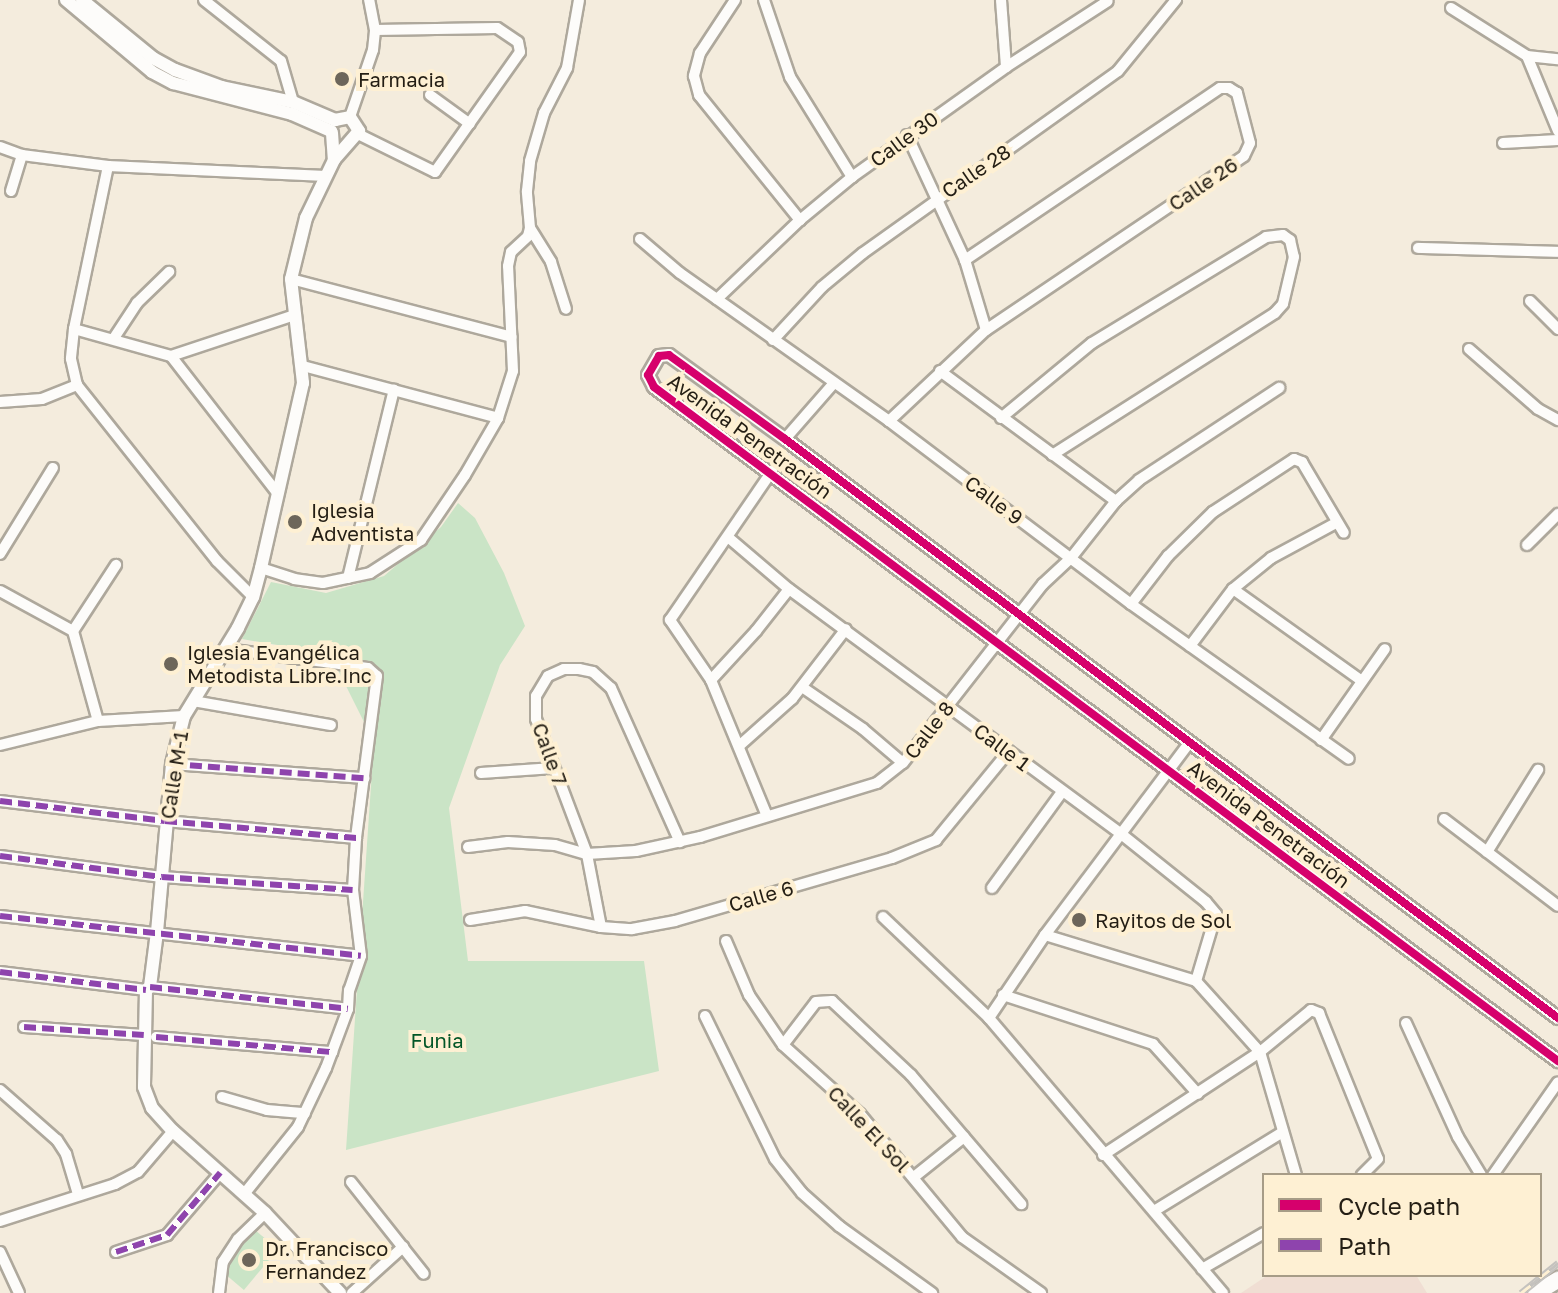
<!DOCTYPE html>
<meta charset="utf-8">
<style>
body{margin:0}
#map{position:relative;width:1558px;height:1293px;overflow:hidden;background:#f4ecdd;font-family:"Golos Text",sans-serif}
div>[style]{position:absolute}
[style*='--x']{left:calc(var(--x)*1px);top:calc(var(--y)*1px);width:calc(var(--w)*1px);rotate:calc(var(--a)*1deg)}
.commercial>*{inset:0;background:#f0ded3}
.green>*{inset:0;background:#cae4c6;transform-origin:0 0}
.roads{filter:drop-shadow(2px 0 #aea89c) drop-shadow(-2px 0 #aea89c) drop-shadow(0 2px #aea89c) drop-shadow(0 -2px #aea89c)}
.minor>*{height:10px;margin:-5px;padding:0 5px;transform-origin:5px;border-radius:5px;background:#fdfcfa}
.tertiary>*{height:12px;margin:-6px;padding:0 6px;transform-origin:6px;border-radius:6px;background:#fdfcfa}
.primary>*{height:16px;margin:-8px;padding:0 8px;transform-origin:8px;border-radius:8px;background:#fdfcfa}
.rail>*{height:7px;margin-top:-3.5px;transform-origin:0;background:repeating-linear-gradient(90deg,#fef0d3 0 12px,#c4c2be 0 24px);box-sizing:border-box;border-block:2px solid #c4c2be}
.quiet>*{height:6px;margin-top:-3px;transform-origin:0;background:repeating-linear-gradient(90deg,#8e44ad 0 12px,transparent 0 18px)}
.cycleway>*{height:8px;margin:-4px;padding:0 4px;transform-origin:4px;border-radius:4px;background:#d6006c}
.dots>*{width:22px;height:22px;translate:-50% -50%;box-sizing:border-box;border:4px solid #fef0d3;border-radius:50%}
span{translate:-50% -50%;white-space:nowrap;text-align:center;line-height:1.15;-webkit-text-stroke:8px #fef0d3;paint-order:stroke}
.poi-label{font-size:20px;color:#241e14}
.left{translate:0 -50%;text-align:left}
.street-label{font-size:20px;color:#241e14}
.park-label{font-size:20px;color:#025627}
.legend{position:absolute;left:1262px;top:1173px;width:280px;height:104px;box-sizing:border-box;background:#fef0d3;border:2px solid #a79c87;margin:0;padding:10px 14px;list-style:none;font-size:24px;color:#241e14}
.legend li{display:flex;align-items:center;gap:16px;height:40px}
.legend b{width:40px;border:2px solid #a79c87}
</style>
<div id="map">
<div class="commercial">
<i style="clip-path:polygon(1268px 1275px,1416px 1275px,1427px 1293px,1241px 1293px)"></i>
</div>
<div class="green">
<i style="clip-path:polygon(458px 503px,475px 518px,504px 573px,525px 626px,500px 665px,449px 808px,468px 961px,644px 961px,659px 1071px,346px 1150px,374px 742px,330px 654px,242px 639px,271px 582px,326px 593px,384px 576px,441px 527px)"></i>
<i style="left:255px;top:1230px;width:30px;height:53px;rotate:40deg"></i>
</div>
<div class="roads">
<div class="minor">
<i style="--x:204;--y:0;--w:98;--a:38.4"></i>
<i style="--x:281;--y:61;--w:43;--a:73.7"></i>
<i style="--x:735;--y:0;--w:64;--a:123.4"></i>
<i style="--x:700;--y:53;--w:24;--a:105"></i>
<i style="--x:694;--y:76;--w:20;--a:75"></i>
<i style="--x:699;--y:95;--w:161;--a:51.1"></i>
<i style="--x:764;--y:0;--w:81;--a:71.3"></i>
<i style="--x:790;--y:77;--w:118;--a:58.2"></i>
<i style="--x:1001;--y:0;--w:67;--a:85.7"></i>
<i style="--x:1451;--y:8;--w:90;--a:32.3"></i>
<i style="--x:1527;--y:56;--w:31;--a:6"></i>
<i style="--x:1527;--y:56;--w:81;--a:67.5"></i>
<i style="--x:430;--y:95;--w:49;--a:35.9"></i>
<i style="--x:350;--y:117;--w:71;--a:-71.1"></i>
<i style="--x:373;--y:50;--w:20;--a:-84"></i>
<i style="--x:375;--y:30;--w:31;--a:-101"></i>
<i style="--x:358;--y:134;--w:86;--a:26.3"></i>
<i style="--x:435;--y:172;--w:147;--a:-54.7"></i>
<i style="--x:520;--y:52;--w:10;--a:-101"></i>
<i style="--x:518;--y:42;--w:25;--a:-146"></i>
<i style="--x:497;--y:28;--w:122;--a:179.1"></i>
<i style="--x:907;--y:135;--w:138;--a:65.1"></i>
<i style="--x:965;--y:260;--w:73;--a:73.3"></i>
<i style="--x:1503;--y:143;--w:55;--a:-3.1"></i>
<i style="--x:0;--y:147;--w:23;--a:20"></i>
<i style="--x:22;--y:155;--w:87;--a:7.3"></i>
<i style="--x:108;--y:166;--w:218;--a:2.6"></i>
<i style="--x:108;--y:166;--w:167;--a:101.8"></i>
<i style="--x:74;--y:329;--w:30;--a:96"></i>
<i style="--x:71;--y:359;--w:27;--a:77"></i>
<i style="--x:77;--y:385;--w:225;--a:51.5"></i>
<i style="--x:217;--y:561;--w:51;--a:45"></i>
<i style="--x:11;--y:191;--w:38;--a:-73"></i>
<i style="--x:530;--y:228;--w:40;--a:58"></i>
<i style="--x:551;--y:262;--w:49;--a:72.3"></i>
<i style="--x:640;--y:239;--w:52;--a:40.4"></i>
<i style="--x:680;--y:273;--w:256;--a:35.3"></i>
<i style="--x:889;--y:421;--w:303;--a:37.1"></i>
<i style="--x:1131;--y:604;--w:267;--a:35.4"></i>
<i style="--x:1418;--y:248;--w:140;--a:1.6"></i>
<i style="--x:291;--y:279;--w:228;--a:14.7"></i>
<i style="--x:717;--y:299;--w:115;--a:-43.6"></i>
<i style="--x:800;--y:220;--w:67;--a:-39.6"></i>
<i style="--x:852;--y:177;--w:189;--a:-35.5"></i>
<i style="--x:1006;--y:67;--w:121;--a:-32.9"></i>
<i style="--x:1530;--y:301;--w:40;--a:45"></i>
<i style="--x:74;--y:329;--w:101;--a:15.6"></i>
<i style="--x:171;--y:356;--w:175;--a:52.2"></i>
<i style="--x:114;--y:338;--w:42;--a:-56.7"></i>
<i style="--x:137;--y:303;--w:45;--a:-44.1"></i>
<i style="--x:773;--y:340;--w:72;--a:-47.2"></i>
<i style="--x:822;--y:287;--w:53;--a:-39.7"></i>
<i style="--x:863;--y:253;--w:313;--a:-35.5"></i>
<i style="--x:1118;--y:71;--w:92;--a:-50.8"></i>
<i style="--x:1469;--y:349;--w:91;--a:41"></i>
<i style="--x:1538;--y:409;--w:23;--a:29"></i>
<i style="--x:171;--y:356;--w:131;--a:-18.3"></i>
<i style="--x:303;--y:366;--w:202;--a:14.9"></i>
<i style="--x:940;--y:371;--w:219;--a:36.5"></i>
<i style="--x:0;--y:402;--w:42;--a:-4.1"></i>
<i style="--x:42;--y:399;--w:38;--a:-22"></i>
<i style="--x:1001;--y:418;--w:118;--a:-39.5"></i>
<i style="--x:1092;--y:343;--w:204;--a:-31.3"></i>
<i style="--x:1266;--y:237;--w:17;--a:-7"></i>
<i style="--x:1283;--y:235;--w:9;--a:36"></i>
<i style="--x:1290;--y:240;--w:17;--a:77"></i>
<i style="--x:1294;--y:257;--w:48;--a:103.2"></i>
<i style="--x:1283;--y:304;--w:12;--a:132"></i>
<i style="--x:1275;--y:313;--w:264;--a:147.5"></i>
<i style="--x:889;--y:421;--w:133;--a:-43.2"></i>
<i style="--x:986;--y:330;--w:311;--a:-34"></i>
<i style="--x:1244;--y:156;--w:14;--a:-65"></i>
<i style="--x:1250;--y:143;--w:52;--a:-104.6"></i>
<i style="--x:1237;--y:93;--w:9;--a:-148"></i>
<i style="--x:1229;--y:88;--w:9;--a:180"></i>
<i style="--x:1220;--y:88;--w:308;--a:146"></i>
<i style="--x:785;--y:439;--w:74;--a:-48.8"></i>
<i style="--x:729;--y:538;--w:79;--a:40.4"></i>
<i style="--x:789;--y:589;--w:411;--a:36.4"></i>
<i style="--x:1120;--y:833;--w:110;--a:38.7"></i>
<i style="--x:1206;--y:902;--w:16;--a:50"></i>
<i style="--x:1216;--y:914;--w:70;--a:106.6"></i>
<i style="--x:1527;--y:545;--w:44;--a:-45"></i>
<i style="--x:0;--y:554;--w:101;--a:-58.4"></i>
<i style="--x:261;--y:568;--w:35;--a:18"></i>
<i style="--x:294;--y:579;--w:29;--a:8"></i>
<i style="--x:323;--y:583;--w:48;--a:-12"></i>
<i style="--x:370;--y:573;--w:61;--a:-32.9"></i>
<i style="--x:421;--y:540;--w:78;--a:-55.9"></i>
<i style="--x:465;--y:475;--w:66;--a:-59.9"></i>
<i style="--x:498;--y:418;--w:49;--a:-72.3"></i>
<i style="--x:513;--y:371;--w:105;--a:-92.7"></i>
<i style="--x:508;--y:266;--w:14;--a:-78"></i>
<i style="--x:511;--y:252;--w:23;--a:-43"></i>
<i style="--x:528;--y:236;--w:8;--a:-76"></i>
<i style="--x:530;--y:228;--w:37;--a:-95"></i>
<i style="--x:527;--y:191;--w:30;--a:-84"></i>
<i style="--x:530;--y:161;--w:50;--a:-73.7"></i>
<i style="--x:544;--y:113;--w:51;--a:-62.9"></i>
<i style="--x:567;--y:68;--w:69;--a:-80"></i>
<i style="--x:348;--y:578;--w:194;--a:-76.3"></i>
<i style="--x:1233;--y:589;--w:158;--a:35.5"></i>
<i style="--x:0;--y:591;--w:83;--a:28.7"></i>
<i style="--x:73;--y:631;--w:93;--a:74.5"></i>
<i style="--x:1131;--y:604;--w:61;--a:-52.4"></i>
<i style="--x:1168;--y:556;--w:63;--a:-44.4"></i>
<i style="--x:1213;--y:512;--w:97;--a:-33.2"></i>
<i style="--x:1294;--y:459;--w:9;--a:21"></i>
<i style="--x:1302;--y:462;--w:82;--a:59.4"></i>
<i style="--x:73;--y:631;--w:79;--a:-56.9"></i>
<i style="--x:1190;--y:646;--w:71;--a:-53"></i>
<i style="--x:1233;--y:589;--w:49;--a:-39.2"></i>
<i style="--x:1271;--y:558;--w:74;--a:-28.3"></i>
<i style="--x:226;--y:649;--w:143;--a:7.6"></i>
<i style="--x:368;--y:668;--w:12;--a:42"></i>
<i style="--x:377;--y:676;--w:163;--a:97.4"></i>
<i style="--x:356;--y:838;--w:52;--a:93.3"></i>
<i style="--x:353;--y:890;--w:66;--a:83.1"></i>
<i style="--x:361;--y:956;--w:36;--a:109"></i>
<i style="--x:349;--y:990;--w:19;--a:93"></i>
<i style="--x:348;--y:1009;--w:63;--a:110.4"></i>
<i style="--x:326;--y:1068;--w:65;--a:115.4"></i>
<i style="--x:298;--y:1127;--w:85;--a:128.8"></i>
<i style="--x:711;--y:680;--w:67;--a:-47.4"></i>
<i style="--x:756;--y:631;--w:53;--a:-51.8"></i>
<i style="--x:802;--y:687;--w:74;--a:34.5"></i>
<i style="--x:863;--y:729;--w:52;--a:40.4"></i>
<i style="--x:193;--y:701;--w:140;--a:9.9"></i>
<i style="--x:1321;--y:740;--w:111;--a:-54.9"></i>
<i style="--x:0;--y:745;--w:101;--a:-13.8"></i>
<i style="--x:98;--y:721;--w:86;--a:-3.3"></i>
<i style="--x:739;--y:746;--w:71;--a:-41.6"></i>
<i style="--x:792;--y:699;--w:88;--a:-52.4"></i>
<i style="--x:172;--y:764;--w:193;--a:4.2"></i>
<i style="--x:481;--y:773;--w:73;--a:-3.9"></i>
<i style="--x:0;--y:801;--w:166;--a:6.9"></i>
<i style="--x:165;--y:821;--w:192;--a:5.1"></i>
<i style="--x:767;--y:816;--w:147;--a:-112.4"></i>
<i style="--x:711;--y:680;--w:73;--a:-124.3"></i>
<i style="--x:670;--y:620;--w:181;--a:-55.6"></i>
<i style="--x:1444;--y:819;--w:143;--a:37.3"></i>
<i style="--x:468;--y:847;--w:40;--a:-7.1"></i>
<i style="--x:508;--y:842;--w:47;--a:3.7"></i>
<i style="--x:555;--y:845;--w:33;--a:16"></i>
<i style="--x:587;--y:854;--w:49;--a:-3.5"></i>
<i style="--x:636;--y:851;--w:66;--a:-12.3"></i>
<i style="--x:700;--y:837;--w:185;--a:-17"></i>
<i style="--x:877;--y:783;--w:33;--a:-38"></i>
<i style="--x:903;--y:763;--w:227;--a:-52"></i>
<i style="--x:1043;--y:584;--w:38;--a:-43"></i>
<i style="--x:1071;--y:558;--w:73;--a:-51.7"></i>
<i style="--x:1116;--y:501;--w:31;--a:-42"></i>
<i style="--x:1139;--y:480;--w:168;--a:-33.3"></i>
<i style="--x:1487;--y:852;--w:97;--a:-58.1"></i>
<i style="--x:0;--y:856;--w:163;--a:7.4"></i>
<i style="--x:162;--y:877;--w:191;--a:3.9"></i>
<i style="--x:992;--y:888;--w:119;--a:-53.9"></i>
<i style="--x:0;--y:916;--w:363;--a:6.3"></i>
<i style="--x:883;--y:917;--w:146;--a:43.6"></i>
<i style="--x:989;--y:1018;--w:361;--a:49.6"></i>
<i style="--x:470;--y:920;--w:56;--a:-9.3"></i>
<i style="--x:525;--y:911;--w:78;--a:11.9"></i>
<i style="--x:601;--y:927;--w:31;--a:4"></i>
<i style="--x:632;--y:929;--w:44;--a:-10.5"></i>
<i style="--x:675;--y:921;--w:226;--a:-16.2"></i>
<i style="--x:892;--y:858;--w:48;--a:-22.2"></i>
<i style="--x:936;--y:840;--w:115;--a:-50.6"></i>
<i style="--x:601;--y:927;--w:74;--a:-100.9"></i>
<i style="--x:587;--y:854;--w:144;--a:-110.7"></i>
<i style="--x:536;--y:719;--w:23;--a:-90"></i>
<i style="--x:536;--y:696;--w:23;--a:-59"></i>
<i style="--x:548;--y:676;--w:17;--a:-24"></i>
<i style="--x:564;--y:669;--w:15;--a:0"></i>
<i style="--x:579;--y:669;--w:14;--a:12"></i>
<i style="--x:593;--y:672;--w:24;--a:42"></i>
<i style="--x:611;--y:688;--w:169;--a:65.9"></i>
<i style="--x:1045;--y:935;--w:158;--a:16.9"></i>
<i style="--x:1196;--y:981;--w:96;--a:48"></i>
<i style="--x:1260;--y:1052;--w:128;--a:73.7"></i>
<i style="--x:726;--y:941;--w:59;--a:66.9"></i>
<i style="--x:749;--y:995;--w:60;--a:55.8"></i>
<i style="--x:783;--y:1045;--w:103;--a:41.9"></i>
<i style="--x:860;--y:1114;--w:160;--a:50.3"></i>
<i style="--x:962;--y:1237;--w:97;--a:35.3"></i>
<i style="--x:0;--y:972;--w:147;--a:7"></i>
<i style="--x:150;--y:987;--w:199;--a:6.3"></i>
<i style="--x:1003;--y:995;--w:158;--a:18.1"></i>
<i style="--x:1153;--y:1044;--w:67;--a:48"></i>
<i style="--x:705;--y:1016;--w:159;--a:63.9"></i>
<i style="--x:775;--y:1159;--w:43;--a:51.5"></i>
<i style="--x:802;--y:1193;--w:50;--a:41.7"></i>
<i style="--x:839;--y:1226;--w:115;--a:35.8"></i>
<i style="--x:989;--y:1018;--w:100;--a:-56"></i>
<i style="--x:1045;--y:935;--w:241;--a:-53.1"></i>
<i style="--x:1406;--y:1023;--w:125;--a:65.5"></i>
<i style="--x:1458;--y:1137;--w:44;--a:58.8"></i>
<i style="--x:24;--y:1027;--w:120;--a:3.8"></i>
<i style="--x:156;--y:1037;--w:177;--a:4.9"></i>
<i style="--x:783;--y:1045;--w:54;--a:-52.5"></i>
<i style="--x:816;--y:1002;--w:16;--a:-4"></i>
<i style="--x:832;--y:1001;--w:108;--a:43.1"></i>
<i style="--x:911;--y:1075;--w:170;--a:49.5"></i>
<i style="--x:0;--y:1090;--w:76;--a:41.3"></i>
<i style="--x:57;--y:1140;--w:17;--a:57"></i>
<i style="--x:66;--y:1154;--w:42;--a:73.3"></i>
<i style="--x:222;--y:1097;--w:47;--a:16.1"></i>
<i style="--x:267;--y:1110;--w:38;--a:5"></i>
<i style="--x:1103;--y:1155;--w:188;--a:-33.3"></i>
<i style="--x:1260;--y:1052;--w:66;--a:-39.5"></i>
<i style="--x:1311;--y:1010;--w:9;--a:21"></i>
<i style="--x:1319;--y:1013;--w:157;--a:68"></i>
<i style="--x:1378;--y:1159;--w:23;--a:135"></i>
<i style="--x:1493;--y:1175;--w:113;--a:-55"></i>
<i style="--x:914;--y:1177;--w:64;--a:-38.7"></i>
<i style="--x:351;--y:1182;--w:117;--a:51.6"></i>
<i style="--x:1154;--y:1211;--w:151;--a:-31.5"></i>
<i style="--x:0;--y:1221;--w:121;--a:-17.8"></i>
<i style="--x:115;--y:1184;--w:26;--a:-28"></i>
<i style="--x:138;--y:1172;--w:54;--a:-49.5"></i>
<i style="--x:0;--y:1252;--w:45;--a:65.1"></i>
<i style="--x:116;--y:1252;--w:54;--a:-18.4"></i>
<i style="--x:167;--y:1235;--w:82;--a:-49.5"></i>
<i style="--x:1202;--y:1269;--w:72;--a:-30.1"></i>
<i style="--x:219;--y:1293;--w:31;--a:-83"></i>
<i style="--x:223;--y:1262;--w:27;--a:-57"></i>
<i style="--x:238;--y:1239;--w:37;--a:-44"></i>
<i style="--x:352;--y:1293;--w:69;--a:-42"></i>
</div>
<div class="tertiary">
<i style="--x:66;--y:0;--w:112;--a:39.9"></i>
<i style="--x:152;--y:72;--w:24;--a:28"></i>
<i style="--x:173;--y:83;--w:123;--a:14.6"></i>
<i style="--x:292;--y:114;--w:43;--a:23.6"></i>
<i style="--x:82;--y:0;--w:92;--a:39.2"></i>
<i style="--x:153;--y:58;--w:25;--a:29"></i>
<i style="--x:175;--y:70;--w:50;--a:19.9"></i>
<i style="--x:222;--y:87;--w:73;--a:11.9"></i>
<i style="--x:293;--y:102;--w:46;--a:23.2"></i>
<i style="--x:335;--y:120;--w:15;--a:-11"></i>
<i style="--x:350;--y:117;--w:17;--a:57"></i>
<i style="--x:359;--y:131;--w:38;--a:131"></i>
<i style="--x:334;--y:160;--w:64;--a:115.8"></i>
<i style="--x:306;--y:218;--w:63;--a:103.8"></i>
<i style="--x:291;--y:279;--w:105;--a:83.4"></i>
<i style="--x:303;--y:383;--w:190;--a:102.8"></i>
<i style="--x:261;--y:568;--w:30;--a:105"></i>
<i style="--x:253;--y:597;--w:34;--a:116"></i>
<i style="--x:238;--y:628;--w:103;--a:121.5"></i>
<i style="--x:184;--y:716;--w:49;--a:104"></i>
<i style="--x:172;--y:764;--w:169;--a:95.1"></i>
<i style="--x:157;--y:932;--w:55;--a:97.3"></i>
<i style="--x:150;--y:987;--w:5;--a:143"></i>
<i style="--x:146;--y:990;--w:97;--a:91.2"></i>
<i style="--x:144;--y:1087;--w:22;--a:69"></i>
<i style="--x:152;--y:1108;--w:31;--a:48"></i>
<i style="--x:173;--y:1131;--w:123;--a:41.7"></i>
<i style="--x:265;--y:1213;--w:110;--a:46.8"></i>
<i style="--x:332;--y:133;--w:27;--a:86"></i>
<i style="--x:1558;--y:1018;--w:966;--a:-143.17"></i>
<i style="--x:785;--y:439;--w:143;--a:-144.1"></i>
<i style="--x:669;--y:355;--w:10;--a:174"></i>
<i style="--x:659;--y:356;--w:22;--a:120"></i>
<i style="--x:648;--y:375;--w:13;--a:63"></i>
<i style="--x:654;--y:387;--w:1128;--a:36.71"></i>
</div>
<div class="primary">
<i style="--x:1536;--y:1293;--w:26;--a:-31"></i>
</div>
</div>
<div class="rail">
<i style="--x:1521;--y:1293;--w:48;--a:-39"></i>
</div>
<div class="quiet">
<i style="--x:172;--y:764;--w:193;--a:4.2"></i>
<i style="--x:0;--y:801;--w:166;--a:6.9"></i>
<i style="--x:165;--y:821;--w:192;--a:5.1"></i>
<i style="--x:0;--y:856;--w:163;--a:7.4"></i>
<i style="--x:162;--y:877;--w:191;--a:3.9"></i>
<i style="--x:0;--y:916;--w:363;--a:6.3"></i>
<i style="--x:0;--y:972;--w:147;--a:7"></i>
<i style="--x:150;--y:987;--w:199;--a:6.3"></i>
<i style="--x:24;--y:1027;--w:120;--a:3.8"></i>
<i style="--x:156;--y:1037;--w:177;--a:4.9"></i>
<i style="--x:116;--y:1252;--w:54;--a:-18.4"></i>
<i style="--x:167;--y:1235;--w:82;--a:-49.5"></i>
</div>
<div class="cycleway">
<i style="--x:1558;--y:1018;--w:966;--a:-143.17"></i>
<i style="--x:785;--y:439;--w:143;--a:-144.1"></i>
<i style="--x:669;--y:355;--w:10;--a:174"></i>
<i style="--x:659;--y:356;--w:22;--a:120"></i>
<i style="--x:648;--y:375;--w:13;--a:63"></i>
<i style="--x:654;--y:387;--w:1128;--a:36.71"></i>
</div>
<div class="dots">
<i style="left:342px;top:79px;background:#6d665a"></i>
<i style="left:295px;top:522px;background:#6d665a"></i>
<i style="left:171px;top:664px;background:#6d665a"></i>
<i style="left:1079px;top:920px;background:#6d665a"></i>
<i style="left:249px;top:1260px;background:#6d665a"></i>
</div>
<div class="poi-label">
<span class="left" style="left:358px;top:79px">Farmacia</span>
<span class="left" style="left:311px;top:522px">Iglesia<br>Adventista</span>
<span class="left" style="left:187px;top:664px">Iglesia Evangélica<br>Metodista Libre.Inc</span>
<span class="left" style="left:1095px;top:920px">Rayitos de Sol</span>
<span class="left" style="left:265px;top:1260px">Dr. Francisco<br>Fernandez</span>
</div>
<div class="street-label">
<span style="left:904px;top:139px;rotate:-36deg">Calle 30</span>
<span style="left:976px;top:171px;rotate:-34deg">Calle 28</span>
<span style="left:1203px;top:184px;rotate:-34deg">Calle 26</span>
<span style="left:750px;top:436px;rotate:36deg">Avenida Penetración</span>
<span style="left:994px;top:500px;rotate:37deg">Calle 9</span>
<span style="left:929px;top:730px;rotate:-52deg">Calle 8</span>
<span style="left:1002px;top:747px;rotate:37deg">Calle 1</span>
<span style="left:550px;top:754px;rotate:70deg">Calle 7</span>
<span style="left:174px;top:775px;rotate:-81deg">Calle M-1</span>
<span style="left:1269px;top:824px;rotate:37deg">Avenida Penetración</span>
<span style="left:761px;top:896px;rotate:-16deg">Calle 6</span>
<span style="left:869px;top:1129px;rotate:47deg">Calle El Sol</span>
</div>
<div class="park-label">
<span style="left:437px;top:1040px">Funia</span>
</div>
<ul class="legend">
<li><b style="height:10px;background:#d6006c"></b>Cycle path</li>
<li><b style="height:10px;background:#8e44ad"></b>Path</li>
</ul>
</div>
